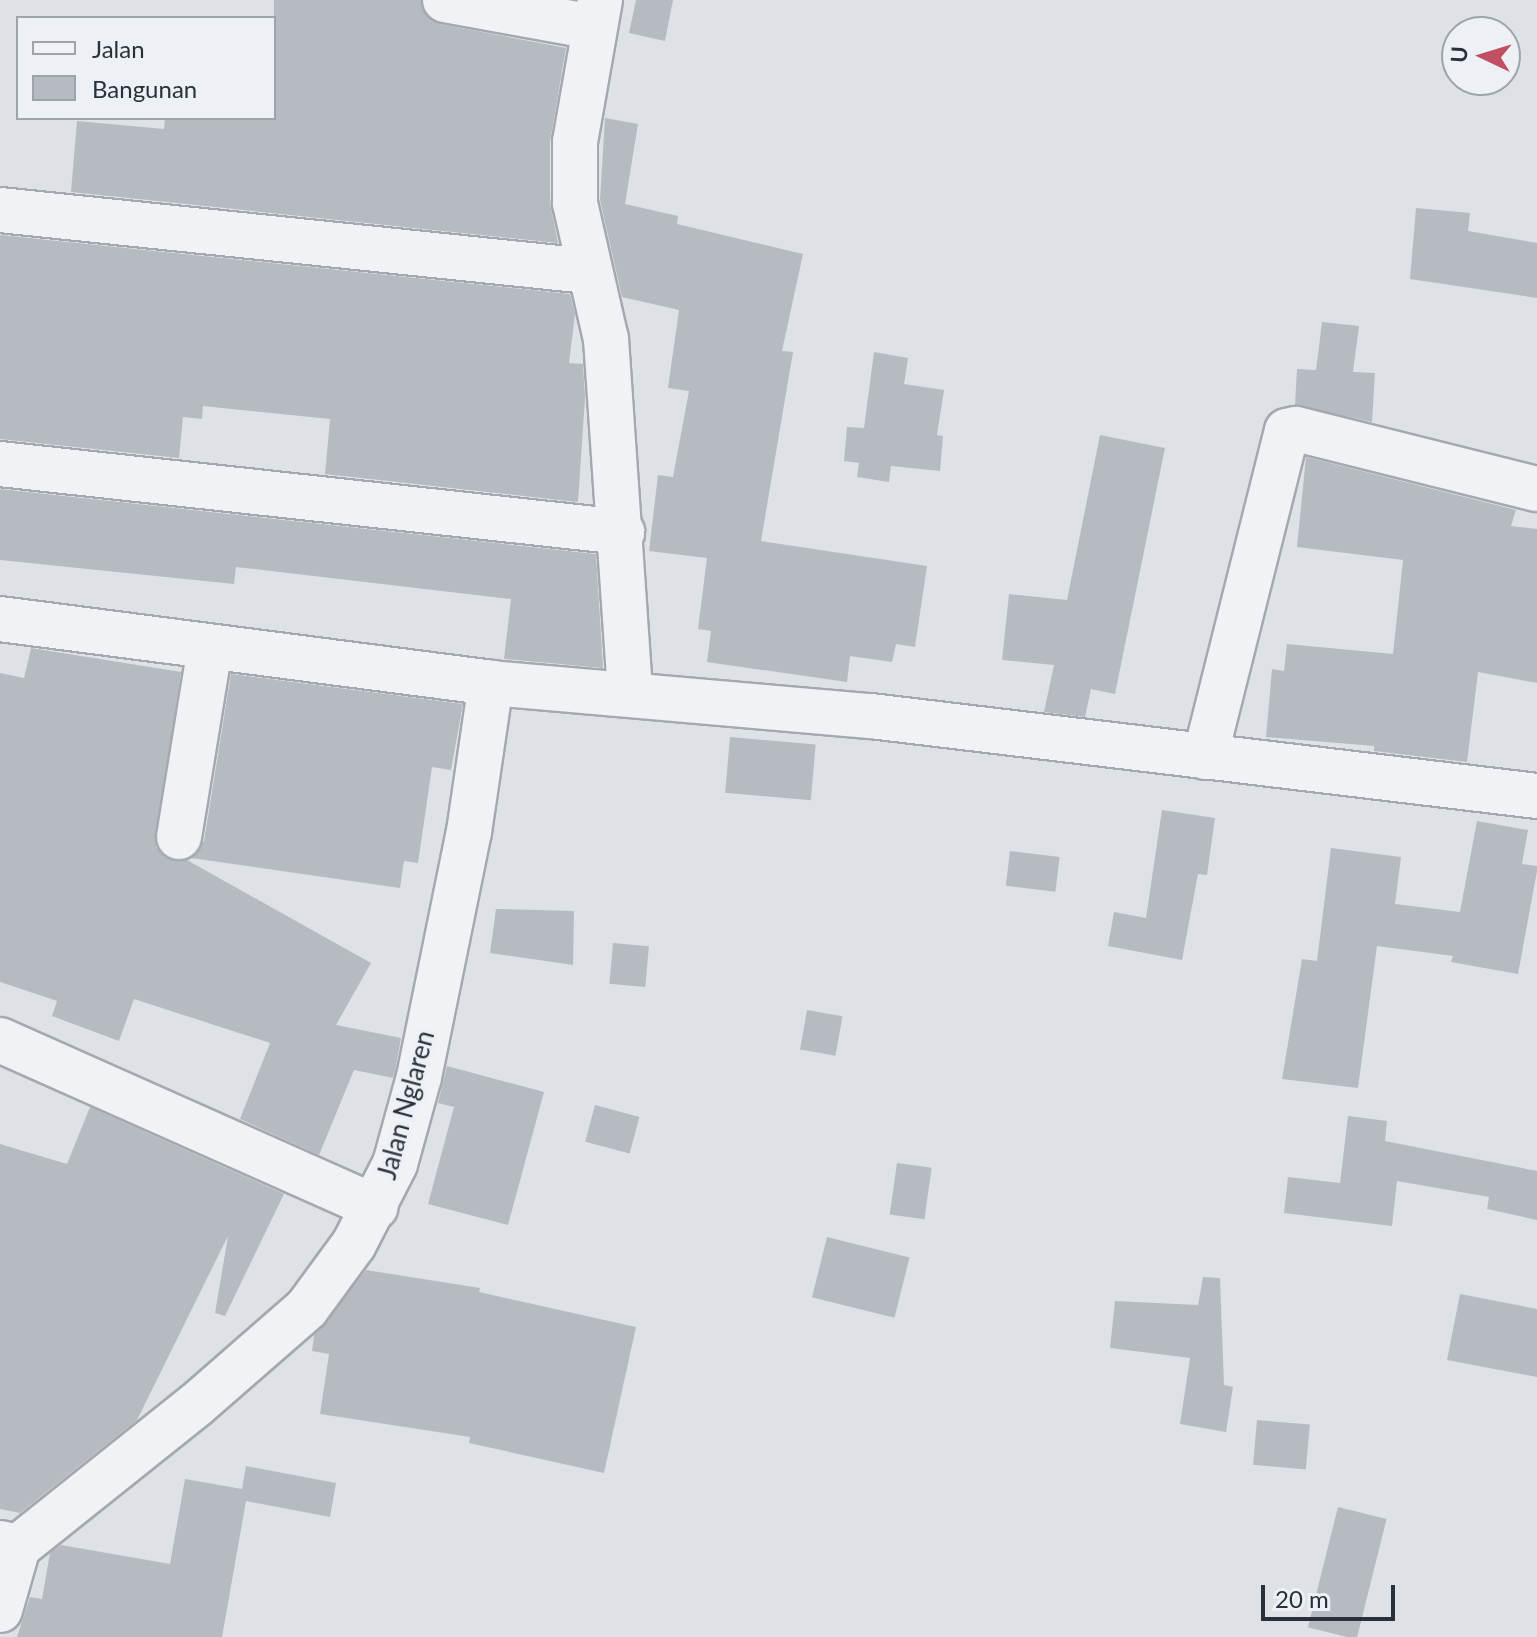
<!DOCTYPE html>
<style>
body{margin:0}
#map{position:relative;width:1537px;height:1637px;overflow:hidden;background:#dee2e6;font-family:Lato,sans-serif}
div>[style]{position:absolute}
[style*='--x']{left:calc(var(--x)*1px);top:calc(var(--y)*1px);width:calc(var(--w)*1px);rotate:calc(var(--a)*1deg)}
.building>*{inset:0;background:#b6bbc2;transform-origin:0 0}
.roads{filter:drop-shadow(2px 0 #a4a9af) drop-shadow(-2px 0 #a4a9af) drop-shadow(0 2px #a4a9af) drop-shadow(0 -2px #a4a9af)}
.minor>*{height:44px;margin:-22px;padding:0 22px;transform-origin:22px;border-radius:22px;background:#f1f2f5}
span{translate:-50% -50%;white-space:nowrap;text-align:center;line-height:1.15;-webkit-text-stroke:8px #edf0f4;paint-order:stroke}
.street-label{font-size:26px;color:#29303b}
.legend{position:absolute;left:16px;top:16px;width:260px;height:104px;box-sizing:border-box;background:#edf0f4;border:2px solid #9fa3aa;margin:0;padding:10px 14px;list-style:none;font-size:24px;color:#29303b}
.legend li{display:flex;align-items:center;gap:16px;height:40px}
.legend b{width:40px;border:2px solid #9fa3aa}
.north{position:absolute;left:1441px;top:16px;width:80px;height:80px;box-sizing:border-box;background:#edf0f4;border:2px solid #9fa3aa;border-radius:50%;rotate:274deg;font-size:22px;font-weight:700;line-height:32px;text-align:center;color:#29303b}
.north::after{content:'';display:block;margin:auto;width:28px;height:36px;background:#bf4f61;clip-path:polygon(50% 0,100% 100%,50% 72%,0 100%)}
.scale{position:absolute;left:1261px;top:1585px;width:134px;height:36px;box-sizing:border-box;border:4px solid #29303b;border-top:0;padding-left:10px;font-size:24px;line-height:28px;white-space:nowrap;color:#29303b;-webkit-text-stroke:6px #edf0f4;paint-order:stroke}
</style>
<div id="map">
<div class="building">
<i style="clip-path:polygon(274px 0,421px 0,428px 18px,440px 24px,566px 48px,550px 142px,550px 203px,558px 243px,71px 192px,77px 121px,164px 129px,165px 118px,274px 118px)"></i>
<i style="clip-path:polygon(636px 0,673px 0,665px 41px,629px 33px)"></i>
<i style="clip-path:polygon(605px 118px,638px 124px,625px 204px,678px 216px,677px 224px,803px 254px,782px 351px,793px 352px,761px 541px,927px 566px,915px 647px,896px 644px,892px 662px,850px 656px,847px 682px,707px 662px,711px 631px,698px 629px,707px 558px,649px 551px,658px 475px,673px 477px,689px 391px,668px 388px,679px 310px,622px 297px,600px 200px)"></i>
<i style="clip-path:polygon(1416px 208px,1470px 213px,1468px 231px,1537px 243px,1537px 298px,1410px 279px)"></i>
<i style="clip-path:polygon(0 235px,570px 294px,575px 314px,569px 363px,583px 364px,585px 398px,578px 502px,325px 474px,330px 419px,203px 406px,202px 419px,183px 417px,179px 458px,0 439px)"></i>
<i style="clip-path:polygon(1322px 322px,1359px 326px,1353px 372px,1375px 373px,1372px 422px,1295px 405px,1297px 369px,1316px 370px)"></i>
<i style="clip-path:polygon(874px 352px,908px 358px,904px 384px,944px 390px,937px 435px,943px 436px,940px 471px,891px 466px,889px 482px,857px 477px,859px 463px,844px 461px,847px 427px,864px 428px)"></i>
<i style="clip-path:polygon(1100px 435px,1165px 448px,1115px 694px,1091px 689px,1085px 717px,1044px 712px,1054px 665px,1002px 660px,1009px 594px,1067px 600px)"></i>
<i style="clip-path:polygon(1306px 457px,1516px 510px,1511px 526px,1537px 529px,1537px 683px,1478px 672px,1467px 762px,1374px 751px,1374px 746px,1266px 737px,1272px 669px,1284px 671px,1287px 644px,1393px 654px,1403px 560px,1297px 547px)"></i>
<i style="clip-path:polygon(0 489px,596px 554px,603px 668px,504px 659px,511px 599px,236px 567px,234px 584px,0 560px)"></i>
<i style="clip-path:polygon(31px 648px,181px 672px,156px 847px,164px 857px,187px 860px,371px 963px,336px 1025px,401px 1038px,395px 1071px,393px 1078px,354px 1070px,319px 1155px,240px 1119px,270px 1043px,134px 999px,119px 1041px,52px 1016px,57px 1001px,0 982px,0 673px,24px 678px)"></i>
<i style="clip-path:polygon(231px 674px,463px 704px,451px 770px,432px 767px,418px 863px,404px 861px,400px 888px,191px 858px,204px 841px)"></i>
<i style="left:730px;top:737px;width:86px;height:56px;rotate:5deg"></i>
<i style="clip-path:polygon(1162px 810px,1215px 818px,1207px 875px,1198px 874px,1182px 960px,1108px 946px,1114px 912px,1146px 918px)"></i>
<i style="clip-path:polygon(1477px 821px,1528px 830px,1522px 864px,1537px 866px,1537px 871px,1518px 974px,1451px 962px,1453px 956px,1377px 946px,1358px 1088px,1282px 1079px,1302px 959px,1317px 961px,1331px 848px,1401px 857px,1395px 904px,1460px 912px)"></i>
<i style="left:1010px;top:851px;width:50px;height:35px;rotate:7deg"></i>
<i style="clip-path:polygon(496px 909px,574px 911px,573px 965px,490px 953px)"></i>
<i style="left:613px;top:943px;width:36px;height:41px;rotate:5deg"></i>
<i style="left:807px;top:1010px;width:36px;height:40px;rotate:10deg"></i>
<i style="clip-path:polygon(447px 1066px,544px 1092px,508px 1225px,428px 1204px,454px 1107px,438px 1103px)"></i>
<i style="left:595px;top:1105px;width:46px;height:38px;rotate:15deg"></i>
<i style="clip-path:polygon(90px 1107px,284px 1194px,225px 1316px,215px 1313px,228px 1236px,137px 1420px,20px 1513px,0 1509px,0 1144px,67px 1164px)"></i>
<i style="clip-path:polygon(1348px 1116px,1387px 1121px,1385px 1141px,1537px 1171px,1537px 1220px,1487px 1209px,1489px 1197px,1397px 1181px,1392px 1226px,1284px 1213px,1288px 1177px,1340px 1183px)"></i>
<i style="left:897px;top:1163px;width:35px;height:52px;rotate:8deg"></i>
<i style="left:827px;top:1237px;width:85px;height:62px;rotate:14deg"></i>
<i style="clip-path:polygon(366px 1270px,480px 1288px,479px 1292px,636px 1327px,604px 1473px,469px 1443px,470px 1437px,320px 1414px,329px 1354px,312px 1351px,314px 1335px)"></i>
<i style="clip-path:polygon(1203px 1277px,1220px 1278px,1224px 1385px,1233px 1387px,1226px 1432px,1180px 1424px,1190px 1358px,1110px 1348px,1115px 1301px,1198px 1305px)"></i>
<i style="clip-path:polygon(1460px 1294px,1537px 1309px,1537px 1377px,1447px 1360px)"></i>
<i style="left:1257px;top:1420px;width:53px;height:45px;rotate:5deg"></i>
<i style="clip-path:polygon(246px 1466px,336px 1483px,330px 1517px,246px 1501px,222px 1637px,17px 1637px,30px 1597px,42px 1599px,50px 1553px,61px 1545px,170px 1564px,185px 1479px,242px 1489px)"></i>
<i style="left:1338px;top:1507px;width:50px;height:124px;rotate:14deg"></i>
</div>
<div class="roads">
<div class="minor">
<i style="--x:445;--y:0;--w:150;--a:10.3"></i>
<i style="--x:600;--y:0;--w:144;--a:100"></i>
<i style="--x:575;--y:142;--w:61;--a:90"></i>
<i style="--x:575;--y:203;--w:139;--a:77.2"></i>
<i style="--x:606;--y:339;--w:353;--a:86.1"></i>
<i style="--x:0;--y:210;--w:590;--a:5.93"></i>
<i style="--x:0;--y:464;--w:626;--a:6.24"></i>
<i style="--x:0;--y:619;--w:495;--a:7.4"></i>
<i style="--x:491;--y:683;--w:381;--a:5"></i>
<i style="--x:871;--y:716;--w:671;--a:6.85"></i>
<i style="--x:1205;--y:757;--w:336;--a:-75.9"></i>
<i style="--x:1287;--y:431;--w:9;--a:-13"></i>
<i style="--x:1296;--y:429;--w:248;--a:14"></i>
<i style="--x:179;--y:837;--w:193;--a:-80.7"></i>
<i style="--x:0;--y:1040;--w:411;--a:24"></i>
<i style="--x:0;--y:1543;--w:18;--a:13"></i>
<i style="--x:18;--y:1547;--w:228;--a:-38.6"></i>
<i style="--x:196;--y:1405;--w:147;--a:-41.1"></i>
<i style="--x:307;--y:1308;--w:79;--a:-53.7"></i>
<i style="--x:354;--y:1244;--w:90;--a:-62.9"></i>
<i style="--x:395;--y:1164;--w:90;--a:-74.6"></i>
<i style="--x:419;--y:1077;--w:250;--a:-78.5"></i>
<i style="--x:469;--y:832;--w:151;--a:-81.6"></i>
<i style="--x:0;--y:1610;--w:66;--a:-74.1"></i>
</div>
</div>
<div class="street-label">
<span style="left:406px;top:1105px;rotate:-75deg">Jalan Nglaren</span>
</div>
<ul class="legend">
<li><b style="height:10px;background:#f1f2f5"></b>Jalan</li>
<li><b style="height:22px;background:#b6bbc2"></b>Bangunan</li>
</ul>
<div class="north">U</div>
<div class="scale">20 m</div>
</div>
